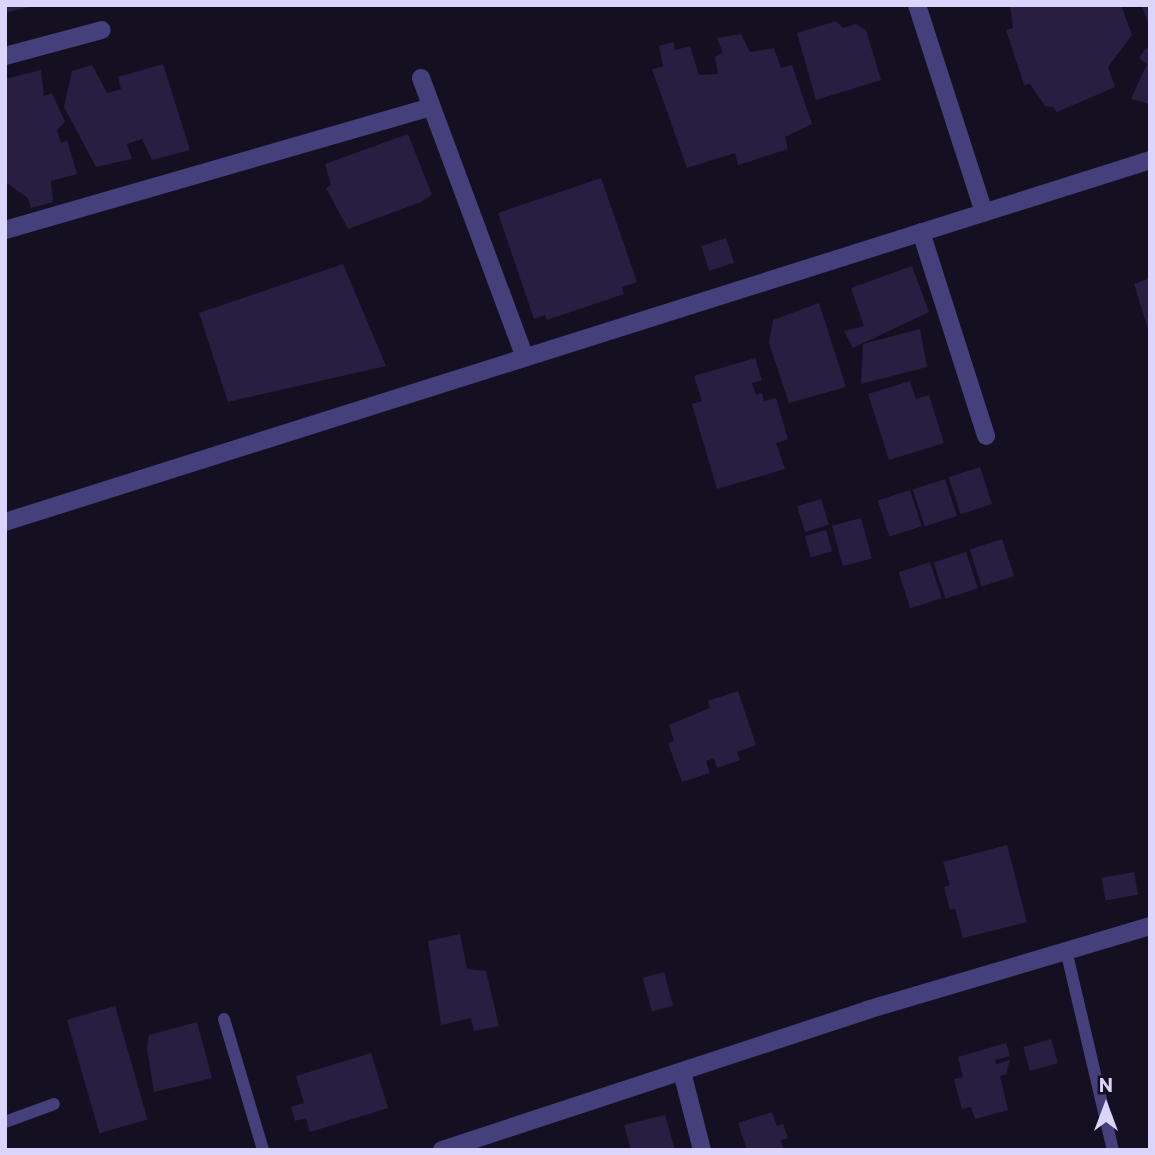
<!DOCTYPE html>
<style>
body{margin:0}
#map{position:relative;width:1155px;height:1155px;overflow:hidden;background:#141022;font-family:Commissioner,sans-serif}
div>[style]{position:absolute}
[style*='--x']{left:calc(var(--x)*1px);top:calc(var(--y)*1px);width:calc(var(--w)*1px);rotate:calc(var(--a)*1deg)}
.building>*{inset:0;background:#271e41;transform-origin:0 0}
.service>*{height:12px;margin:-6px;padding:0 6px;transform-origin:6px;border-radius:6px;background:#45407c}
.minor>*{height:18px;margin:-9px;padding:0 9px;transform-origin:9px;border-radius:9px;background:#45407c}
span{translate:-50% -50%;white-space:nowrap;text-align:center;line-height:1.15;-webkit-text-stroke:5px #141022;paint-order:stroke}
.frame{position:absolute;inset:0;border:7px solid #dbd5fb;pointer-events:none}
.north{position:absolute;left:1071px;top:1071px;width:70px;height:70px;-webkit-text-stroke:5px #141022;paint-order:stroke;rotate:0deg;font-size:19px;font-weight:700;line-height:28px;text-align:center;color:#dbd5fb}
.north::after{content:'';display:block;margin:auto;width:24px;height:32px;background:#dbd5fb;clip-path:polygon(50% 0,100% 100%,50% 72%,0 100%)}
</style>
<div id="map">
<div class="building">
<i style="clip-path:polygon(5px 5px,32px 5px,32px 6px,5px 13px)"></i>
<i style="clip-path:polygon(1010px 5px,1121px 5px,1132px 35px,1108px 67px,1115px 87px,1057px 112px,1053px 107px,1045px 106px,1030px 84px,1024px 85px,1006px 30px,1013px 28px)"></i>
<i style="clip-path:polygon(1143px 5px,1150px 5px,1150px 28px,1142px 6px)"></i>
<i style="clip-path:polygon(836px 21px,843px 28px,856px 24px,866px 30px,881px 80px,816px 100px,797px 33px)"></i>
<i style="clip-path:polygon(741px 34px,750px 52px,774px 48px,781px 68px,792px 65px,812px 124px,785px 137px,788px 149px,738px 165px,735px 153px,687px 168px,652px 69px,663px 67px,659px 46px,674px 42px,675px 50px,690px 46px,699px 75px,718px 74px,715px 57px,723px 53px,717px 38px)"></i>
<i style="clip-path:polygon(1146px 48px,1150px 51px,1150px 104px,1131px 99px,1147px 64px,1139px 58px)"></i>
<i style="clip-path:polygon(163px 64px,190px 150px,152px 160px,142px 139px,127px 144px,132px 159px,96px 167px,64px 107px,72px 71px,92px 65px,107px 93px,121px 89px,118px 77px)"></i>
<i style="clip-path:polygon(41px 70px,44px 96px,52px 93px,65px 122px,57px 130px,61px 143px,67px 140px,77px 174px,51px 181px,53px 202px,31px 208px,28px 198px,5px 182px,5px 79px)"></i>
<i style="clip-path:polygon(408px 134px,432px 195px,421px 202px,348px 229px,326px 188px,331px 185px,325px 164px)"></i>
<i style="clip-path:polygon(601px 178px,637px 282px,622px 287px,624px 294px,547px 320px,545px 315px,534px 319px,498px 213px)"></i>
<i style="left:726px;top:238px;width:26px;height:26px;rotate:72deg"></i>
<i style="clip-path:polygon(343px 264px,386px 366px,228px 402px,199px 313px)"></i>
<i style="clip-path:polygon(912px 266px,929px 312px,853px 348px,844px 331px,864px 326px,851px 288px)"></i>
<i style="clip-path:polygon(1150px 278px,1150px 332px,1149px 332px,1134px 284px)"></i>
<i style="clip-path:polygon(819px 303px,846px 387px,789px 403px,769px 343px,773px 320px)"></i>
<i style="clip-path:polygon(920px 329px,927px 367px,861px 384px,863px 344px)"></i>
<i style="clip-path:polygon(755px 358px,762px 380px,752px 383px,756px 395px,762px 393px,764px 401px,776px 398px,788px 439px,776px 443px,785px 469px,717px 489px,692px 404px,702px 401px,694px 376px)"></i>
<i style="clip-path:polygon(910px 381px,916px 399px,929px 395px,944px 443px,889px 460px,868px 394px)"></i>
<i style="left:980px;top:467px;width:39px;height:33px;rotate:72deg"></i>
<i style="left:945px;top:479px;width:39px;height:34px;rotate:72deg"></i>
<i style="left:910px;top:490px;width:38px;height:34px;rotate:72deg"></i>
<i style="left:821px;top:499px;width:27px;height:25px;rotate:73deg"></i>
<i style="left:861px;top:518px;width:42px;height:30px;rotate:75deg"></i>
<i style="left:826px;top:530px;width:22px;height:22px;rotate:74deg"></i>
<i style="left:1002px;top:539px;width:39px;height:34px;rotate:72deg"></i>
<i style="left:966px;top:552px;width:38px;height:34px;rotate:72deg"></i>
<i style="left:930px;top:562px;width:38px;height:33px;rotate:72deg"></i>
<i style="clip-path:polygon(738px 691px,756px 745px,737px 752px,740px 760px,717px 768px,714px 758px,706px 761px,710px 773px,682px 782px,668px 743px,674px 741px,669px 725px,710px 708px,708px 701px)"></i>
<i style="clip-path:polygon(1007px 845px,1027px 922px,963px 938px,955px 909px,950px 910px,944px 887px,950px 885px,943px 862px)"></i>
<i style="left:1134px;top:872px;width:23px;height:33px;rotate:80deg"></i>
<i style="clip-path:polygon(460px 934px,467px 969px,486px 971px,499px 1026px,474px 1031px,471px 1018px,441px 1025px,428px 941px)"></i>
<i style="left:664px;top:972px;width:35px;height:22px;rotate:75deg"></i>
<i style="left:115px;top:1006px;width:118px;height:50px;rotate:74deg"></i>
<i style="clip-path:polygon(197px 1022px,212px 1078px,154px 1092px,147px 1049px,149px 1035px)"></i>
<i style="left:1051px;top:1039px;width:25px;height:29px;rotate:74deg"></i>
<i style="clip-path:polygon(1006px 1043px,1010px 1056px,995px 1060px,996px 1064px,1010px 1060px,1006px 1074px,1000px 1076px,1008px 1110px,975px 1119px,971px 1107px,962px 1109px,954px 1079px,963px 1077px,958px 1057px)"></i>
<i style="clip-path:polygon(371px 1053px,388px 1108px,310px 1132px,306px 1118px,295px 1121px,291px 1107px,304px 1103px,296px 1076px)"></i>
<i style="clip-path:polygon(772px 1112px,777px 1126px,783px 1124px,788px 1138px,781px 1140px,784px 1150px,747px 1150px,738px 1123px)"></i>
<i style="clip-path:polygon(665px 1115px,675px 1150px,631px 1150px,624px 1125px)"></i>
</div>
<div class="service">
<i style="--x:1066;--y:950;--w:205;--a:76.8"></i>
<i style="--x:224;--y:1019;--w:137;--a:73.4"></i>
<i style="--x:5;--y:1122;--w:52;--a:-20.2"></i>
</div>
<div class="minor">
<i style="--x:917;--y:5;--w:218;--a:72.1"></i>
<i style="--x:5;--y:56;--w:100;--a:-15"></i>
<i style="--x:421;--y:78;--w:298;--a:69.6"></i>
<i style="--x:5;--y:230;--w:444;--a:-16.1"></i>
<i style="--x:921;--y:232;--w:214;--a:72.3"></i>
<i style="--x:5;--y:522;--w:1201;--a:-17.54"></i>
<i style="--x:682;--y:1072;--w:81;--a:75.6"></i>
<i style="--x:442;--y:1150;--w:447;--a:-18.2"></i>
<i style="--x:867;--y:1010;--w:295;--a:-16.5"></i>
</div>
<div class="frame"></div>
<div class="north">N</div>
</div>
